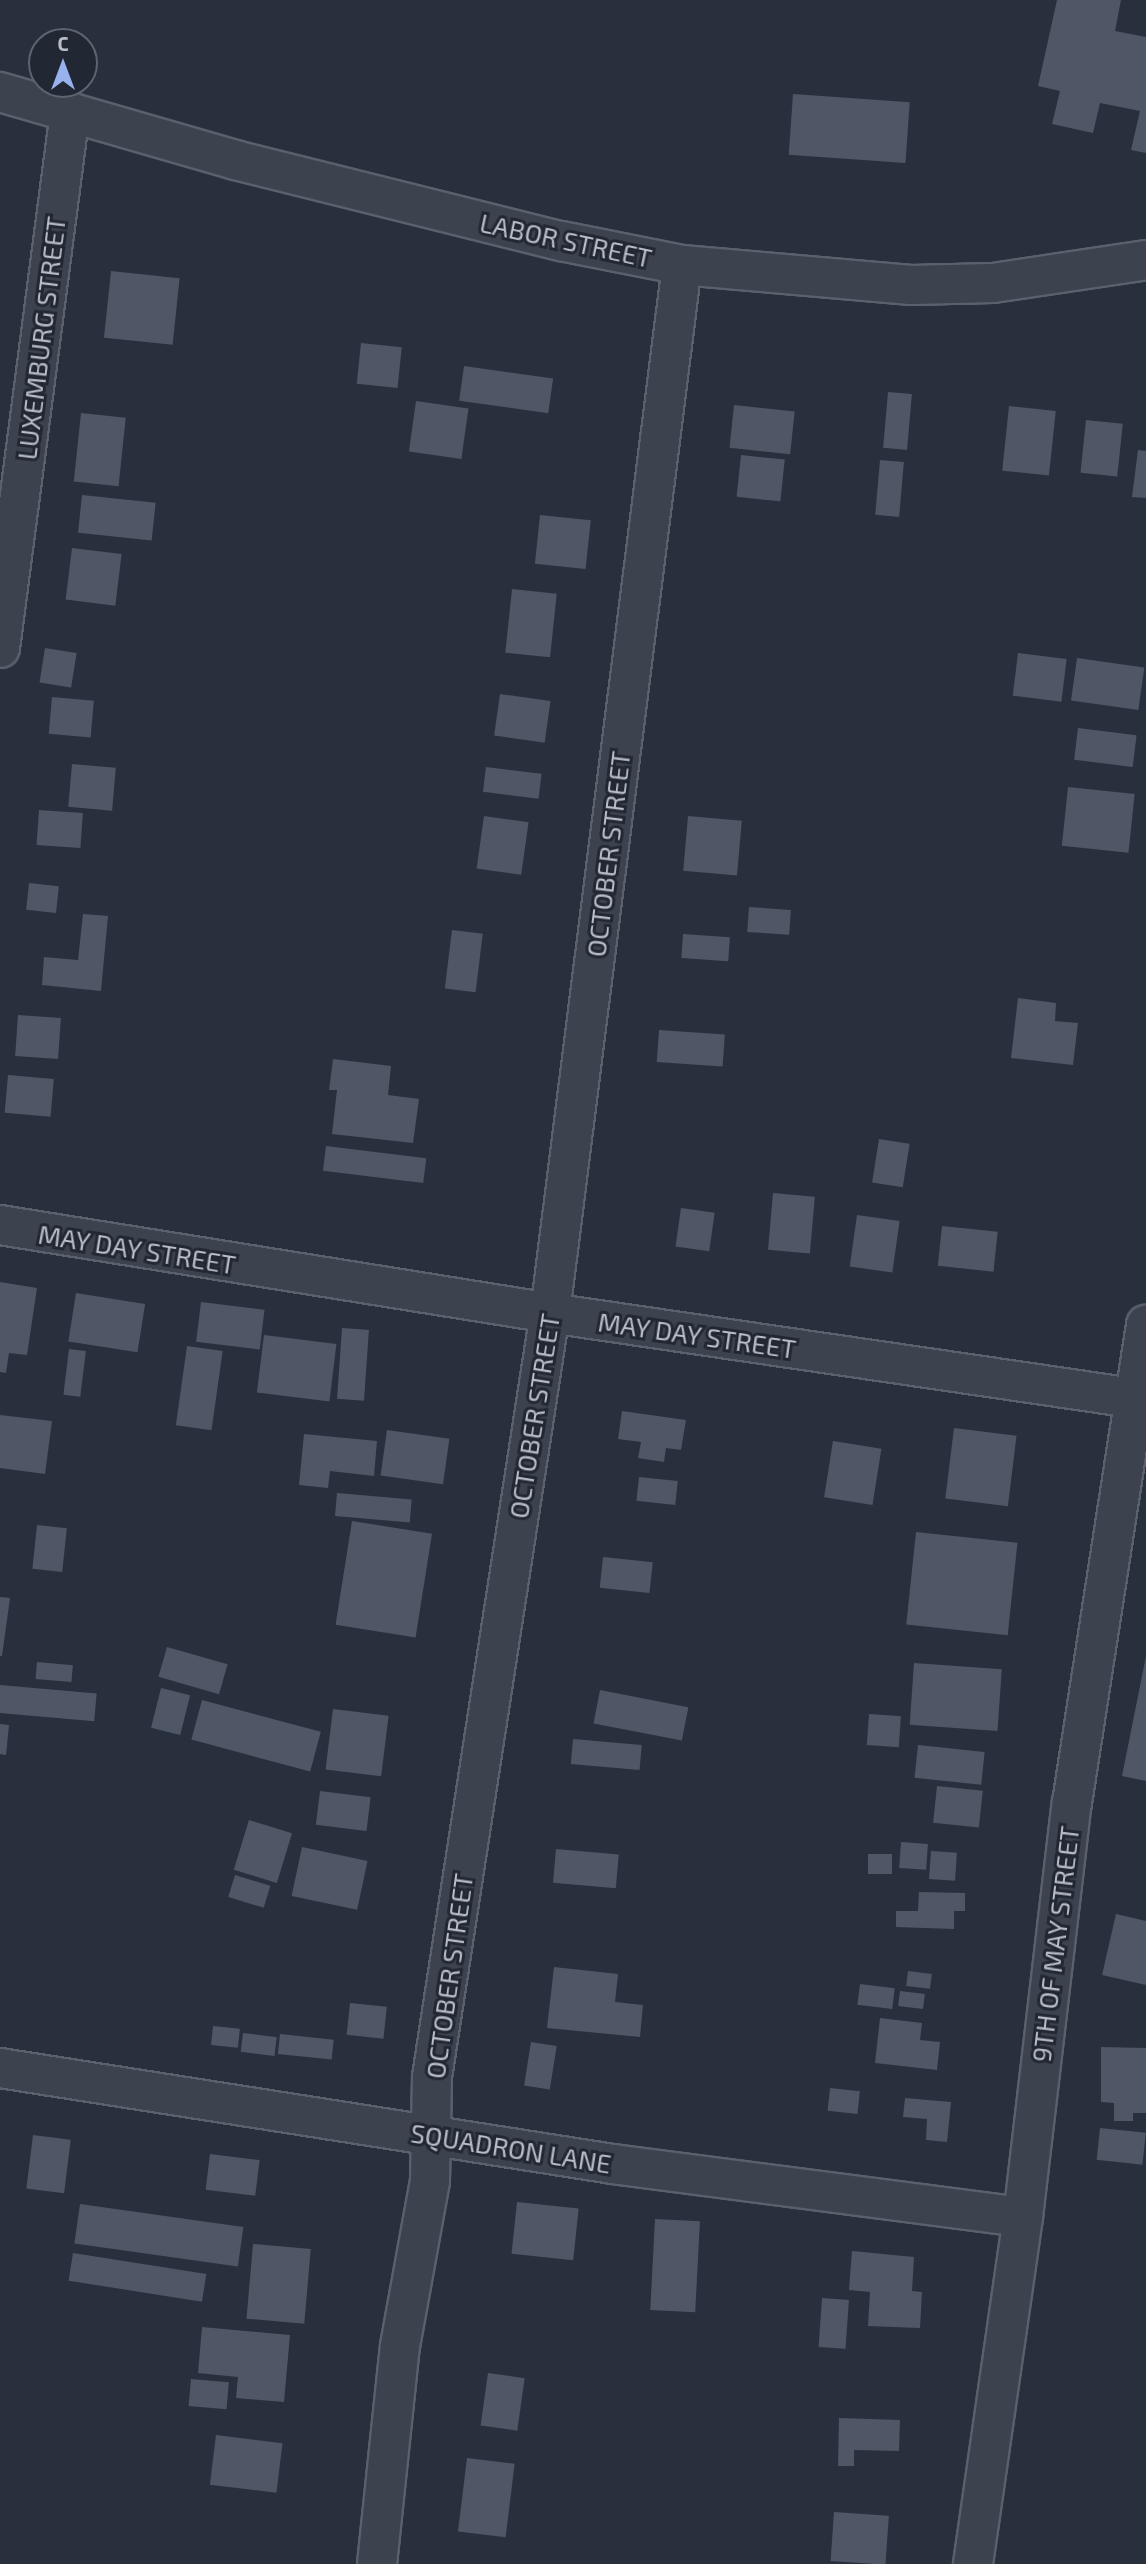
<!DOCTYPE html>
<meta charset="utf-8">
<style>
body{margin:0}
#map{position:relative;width:1146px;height:2564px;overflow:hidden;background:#28303e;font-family:"Exo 2",sans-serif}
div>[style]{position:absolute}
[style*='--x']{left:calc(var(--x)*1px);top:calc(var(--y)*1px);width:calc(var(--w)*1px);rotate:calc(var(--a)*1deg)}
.building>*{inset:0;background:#4f5666;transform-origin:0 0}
.roads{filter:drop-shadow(2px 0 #5a606c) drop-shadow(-2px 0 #5a606c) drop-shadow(0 2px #5a606c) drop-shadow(0 -2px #5a606c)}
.minor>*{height:38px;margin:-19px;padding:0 19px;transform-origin:19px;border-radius:19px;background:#3c424e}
span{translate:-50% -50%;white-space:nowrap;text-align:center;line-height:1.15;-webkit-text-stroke:6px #212733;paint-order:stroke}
.street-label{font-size:26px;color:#b8bdc9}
.north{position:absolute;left:28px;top:28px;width:70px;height:70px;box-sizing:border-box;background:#212733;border:2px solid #5d636f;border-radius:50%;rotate:0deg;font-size:19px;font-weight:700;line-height:28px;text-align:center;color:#b8bdc9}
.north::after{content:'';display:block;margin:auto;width:24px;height:32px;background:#98b2ee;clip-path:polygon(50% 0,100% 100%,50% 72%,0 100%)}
</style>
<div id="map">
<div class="building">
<i style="clip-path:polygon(1057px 0,1121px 0,1115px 31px,1146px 37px,1146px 153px,1131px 150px,1140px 111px,1100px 103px,1093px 133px,1052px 124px,1060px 91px,1038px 86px)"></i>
<i style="left:793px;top:94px;width:117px;height:61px;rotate:4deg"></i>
<i style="left:111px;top:271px;width:69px;height:67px;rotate:6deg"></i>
<i style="left:361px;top:343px;width:41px;height:41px;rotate:6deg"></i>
<i style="left:464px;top:366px;width:90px;height:35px;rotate:8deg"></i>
<i style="left:888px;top:392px;width:24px;height:56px;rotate:5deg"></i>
<i style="left:416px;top:401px;width:53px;height:51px;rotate:8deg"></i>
<i style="left:734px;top:405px;width:61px;height:43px;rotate:6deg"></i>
<i style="left:1009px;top:406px;width:47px;height:65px;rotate:6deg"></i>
<i style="left:81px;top:413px;width:45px;height:69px;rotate:6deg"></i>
<i style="left:1086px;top:420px;width:37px;height:53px;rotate:6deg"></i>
<i style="clip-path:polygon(1138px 450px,1146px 451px,1146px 498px,1132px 497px)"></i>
<i style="left:741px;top:455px;width:44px;height:42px;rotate:6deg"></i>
<i style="left:880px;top:460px;width:24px;height:55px;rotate:5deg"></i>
<i style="left:82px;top:495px;width:74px;height:38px;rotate:6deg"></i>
<i style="left:540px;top:515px;width:51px;height:49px;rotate:6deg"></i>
<i style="left:72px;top:548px;width:50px;height:52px;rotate:7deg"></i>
<i style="left:512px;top:589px;width:45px;height:64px;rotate:6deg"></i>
<i style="left:45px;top:648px;width:32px;height:35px;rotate:9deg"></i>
<i style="left:1018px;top:653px;width:49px;height:43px;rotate:7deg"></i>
<i style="left:1077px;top:658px;width:68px;height:43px;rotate:8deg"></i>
<i style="left:500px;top:694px;width:51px;height:42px;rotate:8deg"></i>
<i style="left:52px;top:697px;width:42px;height:37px;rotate:5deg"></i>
<i style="left:1078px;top:728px;width:59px;height:32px;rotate:7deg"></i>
<i style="left:72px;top:764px;width:44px;height:43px;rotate:5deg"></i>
<i style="left:486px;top:767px;width:56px;height:25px;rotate:7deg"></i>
<i style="left:1068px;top:787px;width:67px;height:59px;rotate:6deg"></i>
<i style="left:39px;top:810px;width:44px;height:35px;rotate:4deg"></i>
<i style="left:484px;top:816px;width:45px;height:53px;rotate:8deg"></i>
<i style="left:688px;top:816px;width:54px;height:55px;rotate:5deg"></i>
<i style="left:29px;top:883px;width:30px;height:27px;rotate:6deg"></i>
<i style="left:749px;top:907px;width:42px;height:25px;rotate:4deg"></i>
<i style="clip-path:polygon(83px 914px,108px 916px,101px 991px,42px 985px,44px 957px,78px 960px)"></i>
<i style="left:452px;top:930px;width:31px;height:59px;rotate:7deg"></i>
<i style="left:683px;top:934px;width:47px;height:24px;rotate:4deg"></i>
<i style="clip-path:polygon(1018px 998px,1056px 1003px,1055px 1021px,1078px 1023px,1073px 1065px,1011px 1058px)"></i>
<i style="left:18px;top:1015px;width:43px;height:41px;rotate:4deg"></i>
<i style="left:659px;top:1030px;width:66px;height:32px;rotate:4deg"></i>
<i style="clip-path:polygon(333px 1059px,391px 1066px,388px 1095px,419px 1099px,413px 1143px,332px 1134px,337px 1090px,329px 1090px)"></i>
<i style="left:8px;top:1075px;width:46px;height:38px;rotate:5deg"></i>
<i style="left:879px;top:1139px;width:31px;height:44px;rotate:9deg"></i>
<i style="left:326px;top:1146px;width:101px;height:25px;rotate:7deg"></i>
<i style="left:773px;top:1193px;width:42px;height:57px;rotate:5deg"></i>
<i style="left:681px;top:1208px;width:34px;height:39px;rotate:8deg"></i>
<i style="left:857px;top:1215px;width:43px;height:52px;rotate:8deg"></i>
<i style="left:942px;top:1226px;width:56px;height:40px;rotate:6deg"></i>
<i style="clip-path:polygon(0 1282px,37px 1288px,27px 1355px,9px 1353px,6px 1373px,0 1372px)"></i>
<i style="left:76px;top:1293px;width:70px;height:49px;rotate:9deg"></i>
<i style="left:201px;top:1302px;width:64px;height:40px;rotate:7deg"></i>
<i style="left:342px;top:1328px;width:27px;height:71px;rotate:4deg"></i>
<i style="left:264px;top:1335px;width:73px;height:58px;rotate:7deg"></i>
<i style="left:187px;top:1346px;width:36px;height:80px;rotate:8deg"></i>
<i style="left:69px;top:1349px;width:17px;height:46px;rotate:7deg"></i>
<i style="clip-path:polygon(622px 1411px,686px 1420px,681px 1450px,666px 1448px,664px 1462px,638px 1458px,641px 1442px,618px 1439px)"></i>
<i style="clip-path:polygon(0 1415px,52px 1421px,45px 1474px,0 1468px)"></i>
<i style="left:954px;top:1428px;width:63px;height:71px;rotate:7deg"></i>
<i style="left:387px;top:1430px;width:63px;height:46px;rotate:8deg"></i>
<i style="clip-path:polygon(304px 1434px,377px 1441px,374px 1476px,330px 1471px,328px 1488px,299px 1485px)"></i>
<i style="left:833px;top:1441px;width:49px;height:57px;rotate:9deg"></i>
<i style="left:639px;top:1477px;width:39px;height:24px;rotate:6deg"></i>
<i style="left:337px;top:1493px;width:75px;height:23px;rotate:5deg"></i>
<i style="left:352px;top:1521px;width:81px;height:105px;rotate:9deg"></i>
<i style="left:37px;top:1525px;width:30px;height:44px;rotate:6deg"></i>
<i style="left:916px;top:1532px;width:102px;height:93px;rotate:6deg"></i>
<i style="left:603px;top:1557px;width:50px;height:31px;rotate:6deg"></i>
<i style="clip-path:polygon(0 1597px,10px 1598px,2px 1656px,0 1656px)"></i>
<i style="left:167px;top:1647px;width:63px;height:31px;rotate:16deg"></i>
<i style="clip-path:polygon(1146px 1656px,1146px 1781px,1122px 1776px)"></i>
<i style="left:37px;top:1662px;width:36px;height:17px;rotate:5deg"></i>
<i style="left:914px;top:1663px;width:88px;height:62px;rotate:4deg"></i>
<i style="left:0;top:1685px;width:97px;height:28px;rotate:5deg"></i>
<i style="left:161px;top:1688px;width:30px;height:41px;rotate:14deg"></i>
<i style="left:600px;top:1690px;width:90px;height:34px;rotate:11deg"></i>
<i style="left:202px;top:1700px;width:123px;height:41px;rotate:15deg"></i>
<i style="left:333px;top:1709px;width:56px;height:61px;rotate:7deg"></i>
<i style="left:869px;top:1714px;width:32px;height:31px;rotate:4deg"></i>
<i style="clip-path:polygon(0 1724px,9px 1725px,6px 1755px,0 1754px)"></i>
<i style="left:573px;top:1739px;width:69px;height:25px;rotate:5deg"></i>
<i style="left:918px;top:1745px;width:67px;height:33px;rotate:6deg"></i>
<i style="left:937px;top:1786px;width:46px;height:37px;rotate:6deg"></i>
<i style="left:320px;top:1791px;width:51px;height:34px;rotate:7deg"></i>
<i style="left:249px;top:1820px;width:45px;height:52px;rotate:17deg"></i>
<i style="left:901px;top:1842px;width:27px;height:26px;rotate:4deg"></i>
<i style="left:302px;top:1847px;width:67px;height:50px;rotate:12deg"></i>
<i style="left:556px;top:1849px;width:63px;height:34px;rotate:5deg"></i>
<i style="left:931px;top:1851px;width:26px;height:28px;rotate:4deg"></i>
<i style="left:868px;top:1854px;width:24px;height:20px"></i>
<i style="left:235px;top:1875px;width:37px;height:23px;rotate:17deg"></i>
<i style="clip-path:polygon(919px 1892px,965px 1893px,965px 1911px,954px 1911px,954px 1929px,896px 1927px,896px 1911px,918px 1911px)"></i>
<i style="clip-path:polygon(1116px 1914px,1146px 1921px,1146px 1985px,1102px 1975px)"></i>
<i style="clip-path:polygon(554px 1967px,618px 1974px,615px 2002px,643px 2005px,640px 2037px,547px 2028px)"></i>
<i style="left:908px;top:1971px;width:24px;height:15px;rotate:7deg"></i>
<i style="left:860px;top:1984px;width:35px;height:21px;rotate:7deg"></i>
<i style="left:900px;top:1991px;width:25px;height:15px;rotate:7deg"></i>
<i style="left:350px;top:2003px;width:37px;height:32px;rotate:6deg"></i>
<i style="clip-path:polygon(880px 2018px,922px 2023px,920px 2040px,940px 2042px,937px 2070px,875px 2063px)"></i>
<i style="left:213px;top:2026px;width:27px;height:19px;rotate:6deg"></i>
<i style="left:243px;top:2033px;width:34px;height:19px;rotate:7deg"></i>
<i style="left:280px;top:2034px;width:54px;height:20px;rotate:6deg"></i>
<i style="left:531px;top:2042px;width:26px;height:44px;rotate:9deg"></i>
<i style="clip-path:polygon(1101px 2047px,1146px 2048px,1146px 2113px,1133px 2113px,1133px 2121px,1114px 2121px,1114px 2103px,1101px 2102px)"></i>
<i style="left:830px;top:2088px;width:30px;height:23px;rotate:6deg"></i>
<i style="clip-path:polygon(905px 2098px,951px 2102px,947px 2142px,926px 2140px,927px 2119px,903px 2117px)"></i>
<i style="left:1100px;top:2128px;width:46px;height:32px;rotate:6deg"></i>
<i style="left:33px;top:2135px;width:38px;height:54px;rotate:7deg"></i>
<i style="left:210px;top:2154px;width:50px;height:36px;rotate:7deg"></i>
<i style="left:517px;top:2202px;width:62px;height:52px;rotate:6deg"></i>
<i style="left:80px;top:2204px;width:165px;height:40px;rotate:8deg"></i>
<i style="left:655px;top:2219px;width:45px;height:91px;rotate:3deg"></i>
<i style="left:253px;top:2244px;width:58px;height:75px;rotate:5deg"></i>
<i style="clip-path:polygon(852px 2251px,914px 2257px,912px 2291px,922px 2292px,920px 2328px,868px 2326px,870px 2292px,849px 2290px)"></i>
<i style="left:73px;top:2253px;width:135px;height:28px;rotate:9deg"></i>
<i style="left:822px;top:2298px;width:27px;height:49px;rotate:4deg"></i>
<i style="clip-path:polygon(202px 2327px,290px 2335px,284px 2402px,236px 2398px,238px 2377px,198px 2373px)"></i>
<i style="left:488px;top:2373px;width:37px;height:53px;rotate:8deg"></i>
<i style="left:191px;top:2379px;width:38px;height:27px;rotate:5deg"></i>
<i style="clip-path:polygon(839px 2418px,900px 2420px,899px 2451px,854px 2450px,854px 2466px,838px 2466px)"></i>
<i style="left:216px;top:2435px;width:67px;height:50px;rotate:7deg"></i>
<i style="left:467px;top:2458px;width:48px;height:74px;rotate:7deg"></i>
<i style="left:834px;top:2512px;width:55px;height:49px;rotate:4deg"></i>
</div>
<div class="roads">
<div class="minor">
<i style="--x:0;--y:92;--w:245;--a:16.1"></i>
<i style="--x:235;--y:160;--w:336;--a:14"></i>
<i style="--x:561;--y:241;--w:123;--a:11.2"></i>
<i style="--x:682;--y:265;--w:230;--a:5"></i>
<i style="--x:911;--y:285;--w:82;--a:-1.4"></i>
<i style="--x:993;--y:283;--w:155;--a:-8.5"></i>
<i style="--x:0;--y:648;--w:541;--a:-82.56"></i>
<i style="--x:0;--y:1225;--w:557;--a:9.09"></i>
<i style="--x:550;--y:1313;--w:602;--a:8.3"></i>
<i style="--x:0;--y:2068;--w:620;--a:8.9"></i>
<i style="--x:613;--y:2164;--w:413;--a:7.4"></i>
<i style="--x:377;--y:2564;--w:219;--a:-84"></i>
<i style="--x:400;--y:2346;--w:168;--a:-79.7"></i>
<i style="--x:430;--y:2181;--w:104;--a:-88.9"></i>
<i style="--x:432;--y:2077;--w:773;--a:-81.22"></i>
<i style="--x:550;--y:1313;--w:1056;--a:-82.82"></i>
<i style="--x:973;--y:2564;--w:351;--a:-81.8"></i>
<i style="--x:1023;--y:2217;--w:417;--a:-83.3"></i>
<i style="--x:1072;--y:1803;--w:484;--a:-81.2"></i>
</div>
</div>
<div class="street-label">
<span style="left:566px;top:240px;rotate:12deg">LABOR STREET</span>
<span style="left:41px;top:338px;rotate:-83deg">LUXEMBURG STREET</span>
<span style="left:608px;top:854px;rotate:-83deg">OCTOBER STREET</span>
<span style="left:137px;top:1249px;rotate:9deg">MAY DAY STREET</span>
<span style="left:697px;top:1335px;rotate:8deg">MAY DAY STREET</span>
<span style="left:534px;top:1416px;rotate:-81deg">OCTOBER STREET</span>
<span style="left:1055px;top:1944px;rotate:-83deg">9TH OF MAY STREET</span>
<span style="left:449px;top:1976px;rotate:-82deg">OCTOBER STREET</span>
<span style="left:511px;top:2148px;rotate:9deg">SQUADRON LANE</span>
</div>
<div class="north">С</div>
</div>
